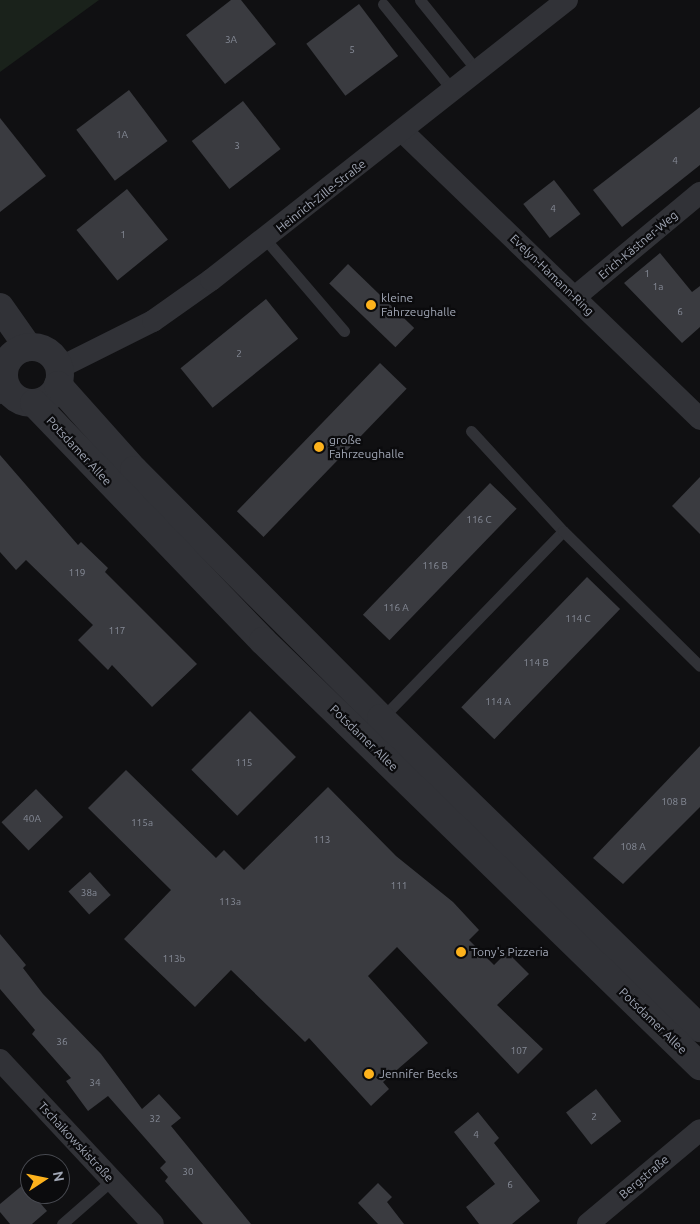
<!DOCTYPE html>
<meta charset="utf-8">
<style>
body{margin:0}
#map{position:relative;width:700px;height:1224px;overflow:hidden;background:#101012;font-family:Ubuntu,sans-serif}
div>[style]{position:absolute}
[style*='--x']{left:calc(var(--x)*1px);top:calc(var(--y)*1px);width:calc(var(--w)*1px);rotate:calc(var(--a)*1deg)}
.green>*{inset:0;background:#1a221b}
.building>*{inset:0;background:#3a3b40;transform-origin:0 0}
.service>*{height:11px;margin:-5.5px;padding:0 5.5px;transform-origin:5.5px;border-radius:5.5px;background:#313237}
.minor>*{height:22px;margin:-11px;padding:0 11px;transform-origin:11px;border-radius:11px;background:#313237}
.tertiary>*{height:28px;margin:-14px;padding:0 14px;transform-origin:14px;border-radius:14px;background:#313237}
.tertiary>.ring{margin:-14px;padding:0;box-sizing:content-box;background:none;border:28px solid #313237;border-radius:50%}
.dots>*{width:14px;height:14px;translate:-50% -50%;box-sizing:border-box;border:2px solid #0b0b0d;border-radius:50%}
span{translate:-50% -50%;white-space:nowrap;text-align:center;line-height:1.15;-webkit-text-stroke:4.5px #0b0b0d;paint-order:stroke}
.number-label{font-size:10px;color:#868b97}
.number-label span{-webkit-text-stroke-width:0}
.street-label{font-size:12px;color:#a0a6b4}
.poi-label{font-size:12px;color:#a0a6b4}
.left{translate:0 -50%;text-align:left}
.north{position:absolute;left:20px;top:1154px;width:50px;height:50px;box-sizing:border-box;background:#0b0b0d;border:1px solid #474950;border-radius:50%;rotate:79deg;font-size:14px;font-weight:700;line-height:20px;text-align:center;color:#a0a6b4}
.north::after{content:'';display:block;margin:auto;width:18px;height:22px;background:#fdb21c;clip-path:polygon(50% 0,100% 100%,50% 72%,0 100%)}
</style>
<div id="map">
<div class="green">
<i style="clip-path:polygon(0 0,99px 0,0 72px)"></i>
</div>
<div class="building">
<i style="clip-path:polygon(231px 0,241px 0,276px 44px,225px 84px,186px 35px)"></i>
<i style="left:359px;top:4px;width:65px;height:66px;rotate:53deg"></i>
<i style="left:129px;top:90px;width:64px;height:66px;rotate:53deg"></i>
<i style="left:243px;top:101px;width:61px;height:65px;rotate:52deg"></i>
<i style="clip-path:polygon(700px 107px,700px 165px,622px 227px,593px 190px)"></i>
<i style="clip-path:polygon(0 118px,46px 176px,0 212px)"></i>
<i style="left:554px;top:180px;width:43px;height:39px;rotate:52deg"></i>
<i style="left:127px;top:189px;width:65px;height:65px;rotate:51deg"></i>
<i style="clip-path:polygon(660px 253px,692px 292px,700px 286px,700px 327px,682px 343px,624px 283px)"></i>
<i style="left:348px;top:264px;width:92px;height:27px;rotate:44deg"></i>
<i style="left:266px;top:299px;width:51px;height:110px;rotate:51deg"></i>
<i style="left:380px;top:363px;width:37px;height:206px;rotate:44deg"></i>
<i style="clip-path:polygon(0 455px,78px 545px,81px 542px,108px 568px,105px 572px,197px 664px,152px 707px,112px 665px,108px 670px,78px 640px,93px 625px,26px 560px,16px 570px,0 552px)"></i>
<i style="clip-path:polygon(700px 477px,700px 534px,672px 506px)"></i>
<i style="left:490px;top:483px;width:37px;height:183px;rotate:44deg"></i>
<i style="left:587px;top:577px;width:46px;height:181px;rotate:44deg"></i>
<i style="left:250px;top:711px;width:65px;height:83px;rotate:45deg"></i>
<i style="clip-path:polygon(700px 746px,700px 807px,623px 884px,593px 858px)"></i>
<i style="clip-path:polygon(126px 770px,216px 858px,224px 850px,244px 870px,328px 787px,396px 856px,453px 902px,479px 930px,469px 940px,494px 965px,507px 952px,529px 974px,497px 1005px,543px 1049px,518px 1074px,397px 947px,368px 976px,428px 1043px,383px 1082px,389px 1089px,371px 1106px,309px 1038px,305px 1042px,231px 970px,195px 1007px,124px 939px,171px 890px,88px 808px)"></i>
<i style="left:36px;top:789px;width:39px;height:48px;rotate:46deg"></i>
<i style="left:90px;top:872px;width:31px;height:29px;rotate:48deg"></i>
<i style="clip-path:polygon(0 934px,26px 965px,23px 968px,43px 994px,101px 1054px,142px 1109px,159px 1094px,181px 1118px,171px 1126px,251px 1224px,203px 1224px,165px 1181px,168px 1177px,160px 1168px,166px 1162px,108px 1096px,88px 1111px,66px 1081px,71px 1078px,32px 1034px,35px 1030px,0 989px)"></i>
<i style="left:596px;top:1089px;width:41px;height:38px;rotate:52deg"></i>
<i style="clip-path:polygon(478px 1112px,499px 1138px,494px 1143px,540px 1201px,512px 1224px,479px 1224px,466px 1207px,495px 1184px,454px 1132px)"></i>
<i style="clip-path:polygon(378px 1183px,392px 1197px,387px 1202px,404px 1224px,378px 1224px,358px 1203px)"></i>
<i style="clip-path:polygon(24px 1184px,47px 1211px,32px 1224px,10px 1224px,0 1212px,0 1204px)"></i>
</div>
<div class="service">
<i style="--x:420;--y:0;--w:92;--a:51.1"></i>
<i style="--x:383;--y:4;--w:113;--a:51.1"></i>
<i style="--x:266;--y:240;--w:120;--a:49.4"></i>
<i style="--x:471;--y:431;--w:136;--a:47.4"></i>
<i style="--x:382;--y:718;--w:260;--a:-45.9"></i>
<i style="--x:563;--y:531;--w:192;--a:44.6"></i>
<i style="--x:62;--y:1224;--w:67;--a:-41.3"></i>
</div>
<div class="minor">
<i style="--x:403;--y:132;--w:413;--a:44"></i>
<i style="--x:575;--y:297;--w:163;--a:-39.8"></i>
<i style="--x:59;--y:368;--w:105;--a:-26.6"></i>
<i style="--x:153;--y:321;--w:71;--a:-35.3"></i>
<i style="--x:211;--y:280;--w:453;--a:-38.2"></i>
<i style="--x:0;--y:393;--w:8;--a:-40"></i>
<i style="--x:0;--y:1060;--w:224;--a:47"></i>
<i style="--x:588;--y:1224;--w:146;--a:-40"></i>
</div>
<div class="tertiary">
<i style="--x:0;--y:307;--w:49;--a:55"></i>
<i class="ring" style="left:4px;top:347px;width:28px;height:28px"></i>
<i style="--x:58;--y:385;--w:114;--a:48.2"></i>
<i style="--x:134;--y:470;--w:350;--a:45.1"></i>
<i style="--x:381;--y:718;--w:445;--a:44.2"></i>
<i style="--x:34;--y:403;--w:330;--a:46.1"></i>
<i style="--x:263;--y:641;--w:610;--a:44.2"></i>
</div>
<div class="dots">
<i style="left:371px;top:305px;background:#fdb21c"></i>
<i style="left:319px;top:447px;background:#fdb21c"></i>
<i style="left:461px;top:952px;background:#fdb21c"></i>
<i style="left:369px;top:1074px;background:#fdb21c"></i>
</div>
<div class="number-label">
<span style="left:231px;top:40px">3A</span>
<span style="left:352px;top:50px">5</span>
<span style="left:122px;top:135px">1A</span>
<span style="left:237px;top:146px">3</span>
<span style="left:675px;top:161px">4</span>
<span style="left:553px;top:209px">4</span>
<span style="left:123px;top:235px">1</span>
<span style="left:647px;top:274px">1</span>
<span style="left:658px;top:287px">1a</span>
<span style="left:680px;top:312px">6</span>
<span style="left:239px;top:354px">2</span>
<span style="left:479px;top:520px">116 C</span>
<span style="left:435px;top:566px">116 B</span>
<span style="left:77px;top:573px">119</span>
<span style="left:396px;top:608px">116 A</span>
<span style="left:578px;top:619px">114 C</span>
<span style="left:117px;top:631px">117</span>
<span style="left:536px;top:663px">114 B</span>
<span style="left:498px;top:702px">114 A</span>
<span style="left:244px;top:763px">115</span>
<span style="left:674px;top:802px">108 B</span>
<span style="left:32px;top:819px">40A</span>
<span style="left:142px;top:823px">115a</span>
<span style="left:322px;top:840px">113</span>
<span style="left:633px;top:847px">108 A</span>
<span style="left:399px;top:886px">111</span>
<span style="left:89px;top:893px">38a</span>
<span style="left:230px;top:902px">113a</span>
<span style="left:174px;top:959px">113b</span>
<span style="left:62px;top:1042px">36</span>
<span style="left:519px;top:1051px">107</span>
<span style="left:95px;top:1083px">34</span>
<span style="left:594px;top:1117px">2</span>
<span style="left:155px;top:1119px">32</span>
<span style="left:476px;top:1135px">4</span>
<span style="left:188px;top:1172px">30</span>
<span style="left:510px;top:1185px">6</span>
</div>
<div class="street-label">
<span style="left:321px;top:196px;rotate:-38deg">Heinrich-Zille-Straße</span>
<span style="left:638px;top:245px;rotate:-40deg">Erich-Kästner-Weg</span>
<span style="left:552px;top:275px;rotate:44deg">Evelyn-Hamann-Ring</span>
<span style="left:79px;top:451px;rotate:47deg">Potsdamer Allee</span>
<span style="left:364px;top:738px;rotate:44deg">Potsdamer Allee</span>
<span style="left:653px;top:1021px;rotate:44deg">Potsdamer Allee</span>
<span style="left:76px;top:1142px;rotate:47deg">Tschaikowskistraße</span>
<span style="left:644px;top:1177px;rotate:-40deg">Bergstraße</span>
</div>
<div class="poi-label">
<span class="left" style="left:381px;top:305px">kleine<br>Fahrzeughalle</span>
<span class="left" style="left:329px;top:447px">große<br>Fahrzeughalle</span>
<span class="left" style="left:471px;top:952px">Tony's Pizzeria</span>
<span class="left" style="left:379px;top:1074px">Jennifer Becks</span>
</div>
<div class="north">N</div>
</div>
